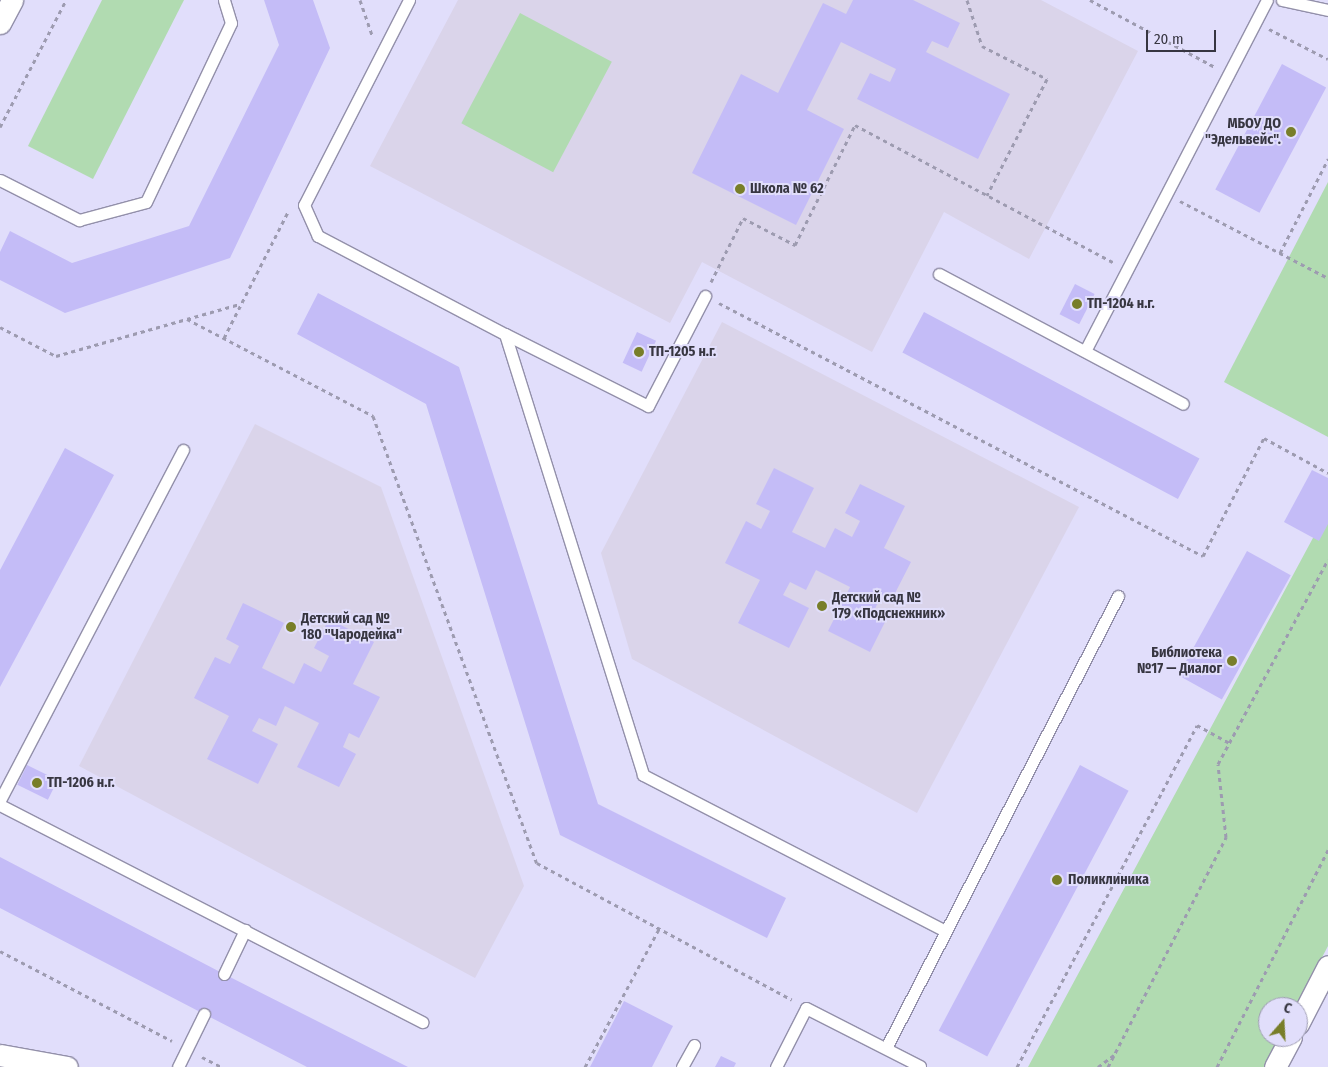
<!DOCTYPE html>
<meta charset="utf-8">
<style>
body{margin:0}
#map{position:relative;width:1328px;height:1067px;overflow:hidden;background:#e1defb;font-family:"Fira Sans Condensed",sans-serif}
div>[style]{position:absolute}
[style*='--x']{left:calc(var(--x)*1px);top:calc(var(--y)*1px);width:calc(var(--w)*1px);rotate:calc(var(--a)*1deg)}
.education>*{inset:0;background:#dad4ea}
.green>*{inset:0;background:#b1dbb1;transform-origin:0 0}
.building>*{inset:0;background:#c4bcf7;transform-origin:0 0}
.path>*{height:3px;margin-top:-1.5px;transform-origin:0;background:repeating-linear-gradient(90deg,#9d9bb0 0 4px,transparent 0 8px)}
.roads{filter:drop-shadow(1px 0 #9390aa) drop-shadow(-1px 0 #9390aa) drop-shadow(0 1px #9390aa) drop-shadow(0 -1px #9390aa)}
.service>*{height:11px;margin:-5.5px;padding:0 5.5px;transform-origin:5.5px;border-radius:5.5px;background:#fff}
.minor>*{height:21px;margin:-10.5px;padding:0 10.5px;transform-origin:10.5px;border-radius:10.5px;background:#fff}
.dots>*{width:14px;height:14px;translate:-50% -50%;box-sizing:border-box;border:2px solid #e1defb;border-radius:50%}
span{translate:-50% -50%;white-space:nowrap;text-align:center;line-height:1.15;-webkit-text-stroke:4px #e1defb;paint-order:stroke}
.poi-label{font-size:14px;color:#373641;font-weight:700}
.right{translate:-100% -50%;text-align:right}
.left{translate:0 -50%;text-align:left}
.north{position:absolute;left:1258px;top:997px;width:50px;height:50px;box-sizing:border-box;background:#e1defb;border:1px solid #9d9bb1;border-radius:50%;rotate:19deg;font-size:14px;font-weight:700;line-height:20px;text-align:center;color:#373641}
.north::after{content:'';display:block;margin:auto;width:18px;height:22px;background:#787e29;clip-path:polygon(50% 0,100% 100%,50% 72%,0 100%)}
.scale{position:absolute;left:1146px;top:30px;width:70px;height:22px;box-sizing:border-box;border:2px solid #373641;border-top:0;padding-left:6px;font-size:15px;line-height:18px;white-space:nowrap;color:#373641;-webkit-text-stroke:4px #e1defb;paint-order:stroke}
</style>
<div id="map">
<div class="education">
<i style="clip-path:polygon(458px 0,1041px 0,1138px 51px,1029px 259px,944px 212px,872px 352px,702px 262px,670px 323px,370px 166px)"></i>
<i style="clip-path:polygon(722px 322px,1079px 507px,917px 813px,632px 659px,601px 553px)"></i>
<i style="clip-path:polygon(255px 424px,381px 487px,524px 886px,475px 978px,79px 766px)"></i>
</div>
<div class="green">
<i style="clip-path:polygon(102px 0,184px 0,93px 179px,28px 146px)"></i>
<i style="left:520px;top:13px;width:104px;height:125px;rotate:28deg"></i>
<i style="clip-path:polygon(1328px 182px,1328px 437px,1224px 382px)"></i>
<i style="clip-path:polygon(1328px 510px,1328px 946px,1296px 1007px,1268px 1007px,1268px 1037px,1281px 1037px,1266px 1067px,1028px 1067px)"></i>
</div>
<div class="building">
<i style="clip-path:polygon(264px 0,313px 0,330px 48px,230px 258px,65px 313px,0 280px,0 252px,10px 231px,72px 263px,189px 226px,279px 45px)"></i>
<i style="clip-path:polygon(853px 0,913px 0,960px 23px,948px 48px,932px 41px,926px 52px,1010px 94px,978px 159px,857px 99px,870px 73px,890px 82px,896px 69px,841px 42px,807px 110px,844px 129px,796px 225px,692px 173px,741px 74px,778px 93px,823px 3px,846px 14px)"></i>
<i style="left:1282px;top:64px;width:50px;height:142px;rotate:28deg"></i>
<i style="left:1075px;top:284px;width:22px;height:34px;rotate:27deg"></i>
<i style="clip-path:polygon(318px 293px,459px 367px,598px 804px,786px 898px,767px 938px,560px 835px,426px 404px,297px 334px)"></i>
<i style="left:924px;top:312px;width:312px;height:46px;rotate:28deg"></i>
<i style="left:637px;top:332px;width:21px;height:34px;rotate:25deg"></i>
<i style="clip-path:polygon(65px 448px,114px 475px,0 687px,0 570px)"></i>
<i style="clip-path:polygon(774px 468px,814px 488px,792px 532px,825px 548px,835px 528px,852px 537px,860px 521px,845px 513px,860px 484px,905px 506px,884px 548px,911px 562px,890px 603px,880px 598px,874px 611px,887px 618px,870px 652px,828px 631px,850px 587px,816px 570px,806px 590px,790px 582px,783px 595px,809px 608px,789px 648px,738px 623px,760px 580px,725px 563px,746px 521px,761px 529px,770px 511px,756px 504px)"></i>
<i style="clip-path:polygon(1312px 470px,1328px 478px,1328px 524px,1319px 541px,1284px 522px)"></i>
<i style="left:1247px;top:551px;width:50px;height:142px;rotate:29deg"></i>
<i style="clip-path:polygon(243px 603px,284px 623px,262px 668px,294px 684px,304px 663px,321px 672px,329px 656px,314px 648px,329px 619px,374px 642px,353px 684px,380px 697px,359px 738px,349px 733px,343px 747px,356px 754px,339px 787px,297px 767px,319px 723px,285px 706px,276px 726px,259px 718px,252px 731px,278px 744px,258px 784px,207px 759px,229px 716px,194px 698px,215px 657px,230px 664px,239px 646px,226px 639px)"></i>
<i style="left:27px;top:765px;width:34px;height:22px;rotate:26deg"></i>
<i style="left:1080px;top:765px;width:55px;height:301px;rotate:28deg"></i>
<i style="clip-path:polygon(0 857px,224px 974px,408px 1067px,307px 1067px,204px 1014px,0 908px)"></i>
<i style="clip-path:polygon(624px 1001px,673px 1026px,652px 1067px,590px 1067px)"></i>
<i style="clip-path:polygon(721px 1056px,736px 1063px,734px 1067px,715px 1067px)"></i>
</div>
<div class="path">
<i style="--x:360;--y:0;--w:37;--a:71"></i>
<i style="--x:967;--y:0;--w:48;--a:71.9"></i>
<i style="--x:982;--y:46;--w:73;--a:26.9"></i>
<i style="--x:1047;--y:79;--w:131;--a:117.3"></i>
<i style="--x:1090;--y:0;--w:142;--a:28.2"></i>
<i style="--x:1269;--y:29;--w:66;--a:27"></i>
<i style="--x:0;--y:127;--w:143;--a:-62.5"></i>
<i style="--x:1180;--y:201;--w:167;--a:27.5"></i>
<i style="--x:1280;--y:253;--w:106;--a:-62.9"></i>
<i style="--x:711;--y:282;--w:72;--a:-63.4"></i>
<i style="--x:743;--y:218;--w:59;--a:27.4"></i>
<i style="--x:795;--y:245;--w:134;--a:-63.4"></i>
<i style="--x:855;--y:125;--w:292;--a:28"></i>
<i style="--x:719;--y:303;--w:546;--a:27.6"></i>
<i style="--x:1203;--y:556;--w:133;--a:-62.7"></i>
<i style="--x:1264;--y:438;--w:73;--a:28.7"></i>
<i style="--x:187;--y:319;--w:210;--a:27.5"></i>
<i style="--x:373;--y:416;--w:476;--a:69.9"></i>
<i style="--x:537;--y:863;--w:289;--a:28.2"></i>
<i style="--x:0;--y:327;--w:63;--a:27.4"></i>
<i style="--x:56;--y:356;--w:191;--a:-15.8"></i>
<i style="--x:224;--y:338;--w:141;--a:-63.1"></i>
<i style="--x:0;--y:951;--w:194;--a:27.6"></i>
<i style="--x:202;--y:1057;--w:22;--a:27"></i>
<i style="--x:585;--y:1067;--w:157;--a:-61.8"></i>
<i style="--x:1017;--y:1067;--w:386;--a:-62.2"></i>
<i style="--x:1197;--y:725;--w:38;--a:29"></i>
<i style="--x:1098;--y:1067;--w:20;--a:-37"></i>
<i style="--x:1108;--y:1067;--w:259;--a:-62.8"></i>
<i style="--x:1226;--y:837;--w:73;--a:-96.3"></i>
<i style="--x:1218;--y:764;--w:232;--a:-61.7"></i>
<i style="--x:1217;--y:1067;--w:244;--a:-62.9"></i>
</div>
<div class="roads">
<div class="service">
<i style="--x:409;--y:0;--w:230;--a:117.1"></i>
<i style="--x:304;--y:205;--w:34;--a:66"></i>
<i style="--x:318;--y:236;--w:211;--a:27.7"></i>
<i style="--x:505;--y:334;--w:462;--a:72.6"></i>
<i style="--x:643;--y:775;--w:340;--a:27.3"></i>
<i style="--x:1282;--y:0;--w:47;--a:12.3"></i>
<i style="--x:0;--y:180;--w:89;--a:26.9"></i>
<i style="--x:79;--y:220;--w:69;--a:-15"></i>
<i style="--x:146;--y:202;--w:198;--a:-64.6"></i>
<i style="--x:231;--y:23;--w:24;--a:-107"></i>
<i style="--x:939;--y:274;--w:276;--a:28"></i>
<i style="--x:505;--y:334;--w:160;--a:26.7"></i>
<i style="--x:648;--y:406;--w:124;--a:-62.6"></i>
<i style="--x:1085;--y:351;--w:395;--a:-62.6"></i>
<i style="--x:0;--y:800;--w:395;--a:-62.4"></i>
<i style="--x:0;--y:805;--w:475;--a:27.2"></i>
<i style="--x:224;--y:974;--w:49;--a:-64.5"></i>
<i style="--x:886;--y:1048;--w:508;--a:-62.83"></i>
<i style="--x:178;--y:1067;--w:59;--a:-63.9"></i>
<i style="--x:682;--y:1067;--w:25;--a:-61"></i>
<i style="--x:776;--y:1067;--w:66;--a:-63"></i>
<i style="--x:806;--y:1008;--w:128;--a:27"></i>
</div>
<div class="minor">
<i style="--x:0;--y:23;--w:26;--a:-62"></i>
<i style="--x:1298;--y:1024;--w:65;--a:-62.7"></i>
<i style="--x:0;--y:1055;--w:68;--a:10.2"></i>
<i style="--x:1275;--y:1067;--w:34;--a:-62"></i>
</div>
</div>
<div class="dots">
<i style="left:1291px;top:132px;background:#787e29"></i>
<i style="left:740px;top:189px;background:#787e29"></i>
<i style="left:1077px;top:304px;background:#787e29"></i>
<i style="left:639px;top:352px;background:#787e29"></i>
<i style="left:822px;top:606px;background:#787e29"></i>
<i style="left:291px;top:627px;background:#787e29"></i>
<i style="left:1232px;top:661px;background:#787e29"></i>
<i style="left:37px;top:783px;background:#787e29"></i>
<i style="left:1057px;top:880px;background:#787e29"></i>
</div>
<div class="poi-label">
<span class="right" style="left:1281px;top:132px">МБОУ ДО<br>"Эдельвейс".</span>
<span class="left" style="left:750px;top:189px">Школа № 62</span>
<span class="left" style="left:1087px;top:304px">ТП-1204 н.г.</span>
<span class="left" style="left:649px;top:352px">ТП-1205 н.г.</span>
<span class="left" style="left:832px;top:606px">Детский сад №<br>179 «Подснежник»</span>
<span class="left" style="left:301px;top:627px">Детский сад №<br>180 "Чародейка"</span>
<span class="right" style="left:1222px;top:661px">Библиотека<br>№17 — Диалог</span>
<span class="left" style="left:47px;top:783px">ТП-1206 н.г.</span>
<span class="left" style="left:1068px;top:880px">Поликлиника</span>
</div>
<div class="north">С</div>
<div class="scale">20 m</div>
</div>
